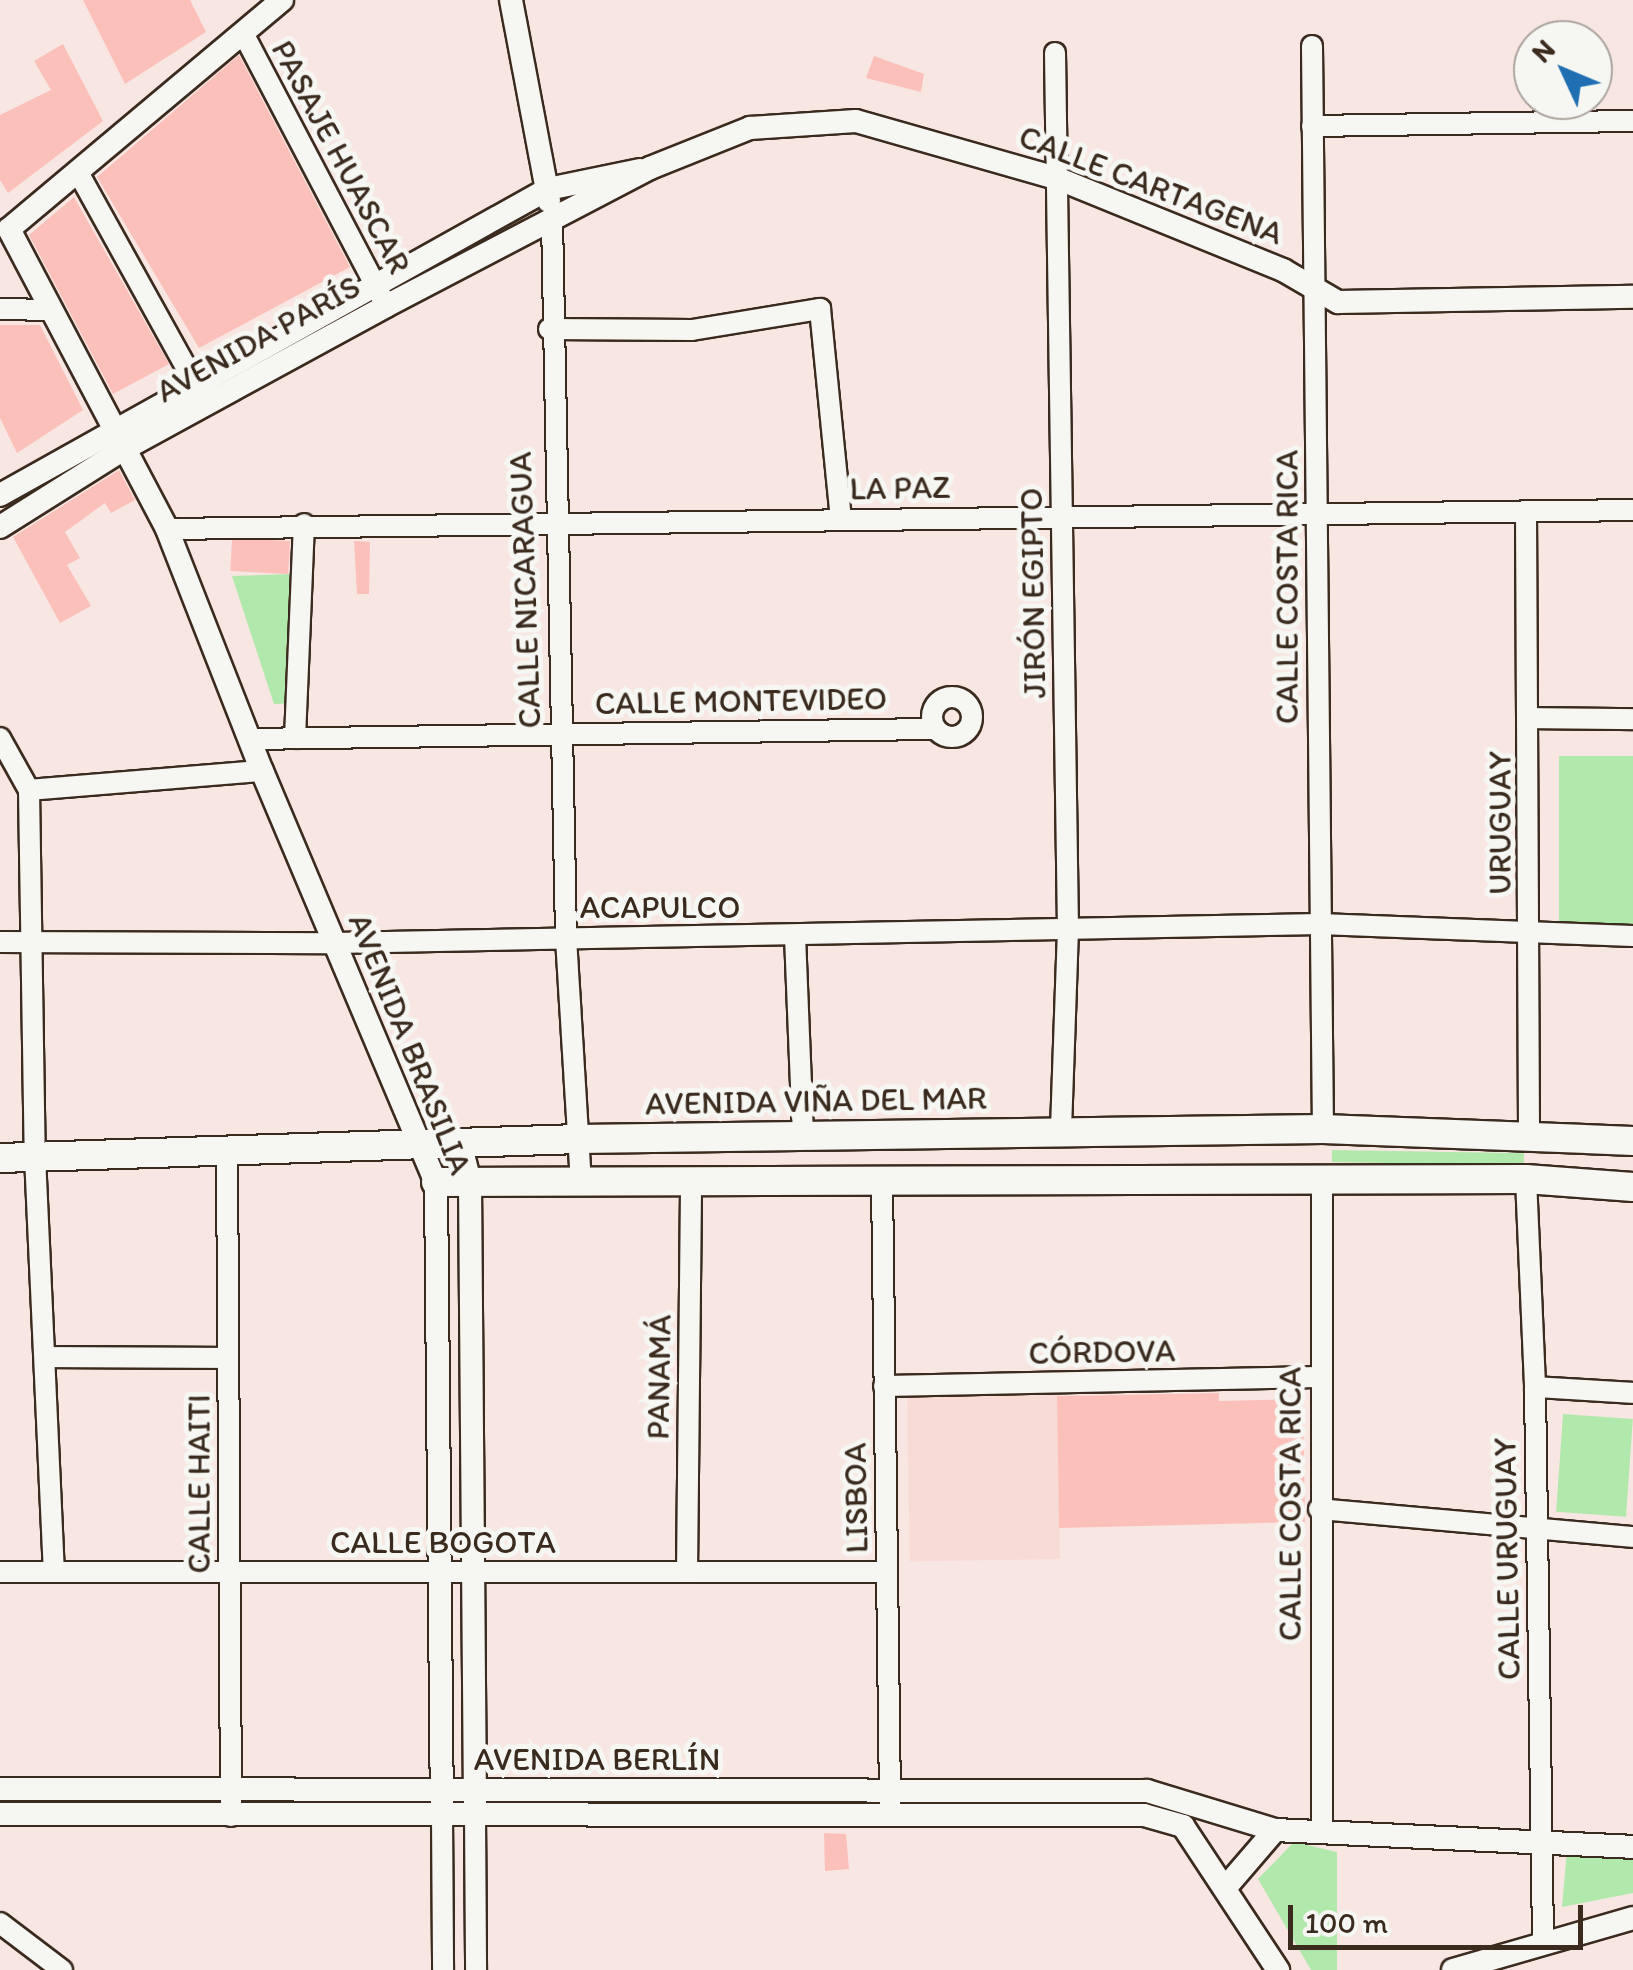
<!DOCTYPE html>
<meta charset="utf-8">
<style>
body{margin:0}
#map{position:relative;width:1633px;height:1970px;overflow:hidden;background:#f8e6e2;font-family:Itim,sans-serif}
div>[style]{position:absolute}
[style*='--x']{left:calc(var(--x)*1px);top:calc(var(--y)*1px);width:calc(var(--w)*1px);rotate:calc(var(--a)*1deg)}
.built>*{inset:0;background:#f9dbd6;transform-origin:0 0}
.green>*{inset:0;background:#b1e8ab;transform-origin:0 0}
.building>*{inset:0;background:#fcc0bb;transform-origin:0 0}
.roads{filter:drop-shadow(2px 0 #3b2a1e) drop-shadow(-2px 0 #3b2a1e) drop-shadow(0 2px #3b2a1e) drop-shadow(0 -2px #3b2a1e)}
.minor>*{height:20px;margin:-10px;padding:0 10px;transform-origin:10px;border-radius:10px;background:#f6f6f2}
.minor>.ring{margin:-10px;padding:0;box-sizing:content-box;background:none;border:20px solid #f6f6f2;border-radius:50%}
.tertiary>*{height:22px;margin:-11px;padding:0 11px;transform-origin:11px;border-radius:11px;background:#f6f6f2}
.secondary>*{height:28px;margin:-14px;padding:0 14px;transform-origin:14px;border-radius:14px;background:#f6f6f2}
span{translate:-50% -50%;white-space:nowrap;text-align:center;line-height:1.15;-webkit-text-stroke:10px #f6f6f2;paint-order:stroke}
.street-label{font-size:32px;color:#3b2a1e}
.north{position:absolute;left:1513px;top:20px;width:100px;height:100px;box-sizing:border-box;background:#f6f6f2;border:2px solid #aba49d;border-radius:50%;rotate:314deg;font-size:28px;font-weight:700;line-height:40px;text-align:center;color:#3b2a1e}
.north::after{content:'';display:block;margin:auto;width:35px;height:45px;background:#1f6fb2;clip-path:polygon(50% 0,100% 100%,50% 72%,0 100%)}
.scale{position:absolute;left:1288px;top:1905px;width:295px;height:45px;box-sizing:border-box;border:5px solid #3b2a1e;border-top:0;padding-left:12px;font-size:30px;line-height:35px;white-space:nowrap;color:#3b2a1e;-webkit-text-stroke:8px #f6f6f2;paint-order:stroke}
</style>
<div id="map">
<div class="built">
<i style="left:1057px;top:1395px;width:164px;height:150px;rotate:89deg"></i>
</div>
<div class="green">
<i style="clip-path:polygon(293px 574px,299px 703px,274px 704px,232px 576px)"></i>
<i style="left:1633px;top:756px;width:169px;height:74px;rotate:90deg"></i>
<i style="left:1332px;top:1150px;width:192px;height:12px;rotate:1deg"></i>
<i style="left:1563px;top:1414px;width:70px;height:98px;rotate:4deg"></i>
<i style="clip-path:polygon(1294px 1842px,1337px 1852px,1337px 1970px,1311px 1970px,1258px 1879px)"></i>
<i style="clip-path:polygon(1567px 1850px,1633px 1854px,1633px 1893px,1562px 1907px)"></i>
</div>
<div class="building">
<i style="clip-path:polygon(83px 0,190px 0,206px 32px,125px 84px)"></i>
<i style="clip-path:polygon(63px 44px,103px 121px,8px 193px,0 180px,0 115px,51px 90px,34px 61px)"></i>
<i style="clip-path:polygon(239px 55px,350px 267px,199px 348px,97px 177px)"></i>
<i style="clip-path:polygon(874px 56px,924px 74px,921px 92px,866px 78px)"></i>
<i style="clip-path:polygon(74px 197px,169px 364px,113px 394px,29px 235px)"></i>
<i style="clip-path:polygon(0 325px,40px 325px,83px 410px,17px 453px,0 418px)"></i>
<i style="clip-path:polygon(119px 470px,135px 500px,111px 513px,105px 503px,65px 532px,80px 558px,67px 565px,91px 606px,60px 623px,13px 537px)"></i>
<i style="left:290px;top:541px;width:33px;height:58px;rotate:93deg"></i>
<i style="clip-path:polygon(354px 541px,370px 542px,369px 594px,357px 594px)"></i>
<i style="clip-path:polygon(1219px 1393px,1219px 1401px,1303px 1399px,1305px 1522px,1059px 1528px,1057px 1396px)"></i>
<i style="clip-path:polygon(824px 1833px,846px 1834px,849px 1869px,825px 1871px)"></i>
</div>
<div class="roads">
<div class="minor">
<i style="--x:244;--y:35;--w:299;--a:62.3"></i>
<i style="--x:1312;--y:46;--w:1083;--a:89.42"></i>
<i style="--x:1055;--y:53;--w:876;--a:89.15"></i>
<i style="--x:1068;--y:929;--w:204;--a:92"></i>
<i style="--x:1312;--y:126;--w:321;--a:-0.9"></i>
<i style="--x:79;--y:174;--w:239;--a:61"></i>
<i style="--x:552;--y:219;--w:719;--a:88.88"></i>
<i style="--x:566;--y:938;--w:244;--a:86.5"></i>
<i style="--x:0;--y:309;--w:51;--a:1.1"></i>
<i style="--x:549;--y:329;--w:143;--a:0.4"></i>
<i style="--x:692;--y:330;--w:130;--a:-9.3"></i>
<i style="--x:820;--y:309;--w:211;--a:84.3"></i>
<i style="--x:1526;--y:512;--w:623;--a:89.72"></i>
<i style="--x:167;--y:529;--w:1466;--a:-0.74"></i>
<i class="ring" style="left:932px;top:697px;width:20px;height:20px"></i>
<i style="--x:1531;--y:718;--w:102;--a:0.6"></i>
<i style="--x:0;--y:738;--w:60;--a:60.9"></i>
<i style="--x:29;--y:790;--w:366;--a:89.1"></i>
<i style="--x:35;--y:1156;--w:416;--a:87.4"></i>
<i style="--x:295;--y:738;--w:214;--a:-87.6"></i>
<i style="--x:249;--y:739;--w:686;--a:-0.84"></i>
<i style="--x:29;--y:790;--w:234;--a:-4.7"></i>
<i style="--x:795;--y:936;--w:200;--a:87.7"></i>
<i style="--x:0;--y:942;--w:335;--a:0.2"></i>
<i style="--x:335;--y:943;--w:985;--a:-1.11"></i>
<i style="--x:1320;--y:924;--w:313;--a:2.2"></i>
<i style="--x:227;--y:1152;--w:664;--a:89.65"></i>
<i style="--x:1322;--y:1178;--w:652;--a:90"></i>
<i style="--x:1526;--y:1179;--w:208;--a:87.5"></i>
<i style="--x:1535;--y:1387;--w:552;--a:89.17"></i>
<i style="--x:882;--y:1181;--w:623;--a:89.26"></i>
<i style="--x:47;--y:1357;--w:181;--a:0.3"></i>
<i style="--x:884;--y:1386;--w:436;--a:-1.2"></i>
<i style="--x:1535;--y:1387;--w:98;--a:3.5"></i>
<i style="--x:1319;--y:1509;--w:315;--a:5.1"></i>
<i style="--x:0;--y:1572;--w:886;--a:0"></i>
<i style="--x:687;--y:1572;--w:390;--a:-89.4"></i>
<i style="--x:442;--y:1816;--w:154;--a:89.6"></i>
<i style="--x:475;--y:1816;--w:154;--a:89.6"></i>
<i style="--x:0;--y:1923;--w:78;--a:37.2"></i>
</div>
<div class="tertiary">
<i style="--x:282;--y:0;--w:356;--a:140"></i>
<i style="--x:9;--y:229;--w:339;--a:62.2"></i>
<i style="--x:167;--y:529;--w:260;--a:68.6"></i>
<i style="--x:262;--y:771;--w:446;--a:67.1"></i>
<i style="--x:436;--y:1182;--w:634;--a:89.46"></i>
<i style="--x:511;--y:0;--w:205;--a:79.3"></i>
<i style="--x:0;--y:495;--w:628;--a:-29.18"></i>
<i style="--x:548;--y:189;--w:94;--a:-11.7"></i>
<i style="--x:0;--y:527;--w:146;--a:-32.2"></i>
<i style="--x:124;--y:449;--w:298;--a:-28.6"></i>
<i style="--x:386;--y:306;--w:298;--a:-27.6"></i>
<i style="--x:650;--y:168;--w:108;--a:-21.8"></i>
<i style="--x:750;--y:128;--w:106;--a:-3.8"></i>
<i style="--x:856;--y:121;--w:211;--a:15.9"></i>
<i style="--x:1059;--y:179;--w:242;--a:22.1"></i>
<i style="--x:1283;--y:270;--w:64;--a:30.2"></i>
<i style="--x:1338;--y:302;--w:295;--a:-1"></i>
<i style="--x:461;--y:1146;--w:38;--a:76"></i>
<i style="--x:470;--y:1183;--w:623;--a:89.54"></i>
<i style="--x:0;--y:1789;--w:1147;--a:0.1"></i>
<i style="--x:1147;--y:1791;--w:134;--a:16.9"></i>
<i style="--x:1275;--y:1830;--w:358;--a:2.7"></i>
<i style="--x:0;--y:1814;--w:1144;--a:0.05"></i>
<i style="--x:1144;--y:1815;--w:41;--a:15.8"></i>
<i style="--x:1183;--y:1826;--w:173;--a:56.6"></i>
<i style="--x:1226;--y:1887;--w:75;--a:-49.3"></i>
<i style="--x:1453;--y:1970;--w:187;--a:-16.1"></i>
</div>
<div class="secondary">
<i style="--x:0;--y:1158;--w:579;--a:-1.88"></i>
<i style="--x:579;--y:1139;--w:744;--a:-0.77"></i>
<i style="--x:1323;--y:1129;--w:310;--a:2.2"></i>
<i style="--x:436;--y:1182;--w:1090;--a:-0.16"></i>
<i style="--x:1526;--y:1179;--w:107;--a:4.3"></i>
</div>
</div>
<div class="street-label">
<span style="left:341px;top:157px;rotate:62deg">PASAJE HUASCAR</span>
<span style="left:1151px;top:185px;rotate:21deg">CALLE CARTAGENA</span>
<span style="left:258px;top:339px;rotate:-29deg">AVENIDA PARÍS</span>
<span style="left:900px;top:488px;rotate:-1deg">LA PAZ</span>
<span style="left:1287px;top:587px;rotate:-90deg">CALLE COSTA RICA</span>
<span style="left:525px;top:590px;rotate:-92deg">CALLE NICARAGUA</span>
<span style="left:1033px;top:593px;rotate:-91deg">JIRÓN EGIPTO</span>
<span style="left:741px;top:701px;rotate:-1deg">CALLE MONTEVIDEO</span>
<span style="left:1500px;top:823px;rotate:-90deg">URUGUAY</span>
<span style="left:660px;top:907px">ACAPULCO</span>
<span style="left:410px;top:1044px;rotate:68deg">AVENIDA BRASILIA</span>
<span style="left:816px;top:1101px;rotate:-1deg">AVENIDA VIÑA DEL MAR</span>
<span style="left:1102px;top:1352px;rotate:-1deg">CÓRDOVA</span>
<span style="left:659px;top:1377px;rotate:-89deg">PANAMÁ</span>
<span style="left:199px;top:1484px;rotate:-90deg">CALLE HAITI</span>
<span style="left:856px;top:1498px;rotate:-91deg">LISBOA</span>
<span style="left:1290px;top:1504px;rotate:-90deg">CALLE COSTA RICA</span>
<span style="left:443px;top:1542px">CALLE BOGOTA</span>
<span style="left:1507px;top:1559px;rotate:-91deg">CALLE URUGUAY</span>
<span style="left:597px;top:1759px">AVENIDA BERLÍN</span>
</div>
<div class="north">N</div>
<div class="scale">100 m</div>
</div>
